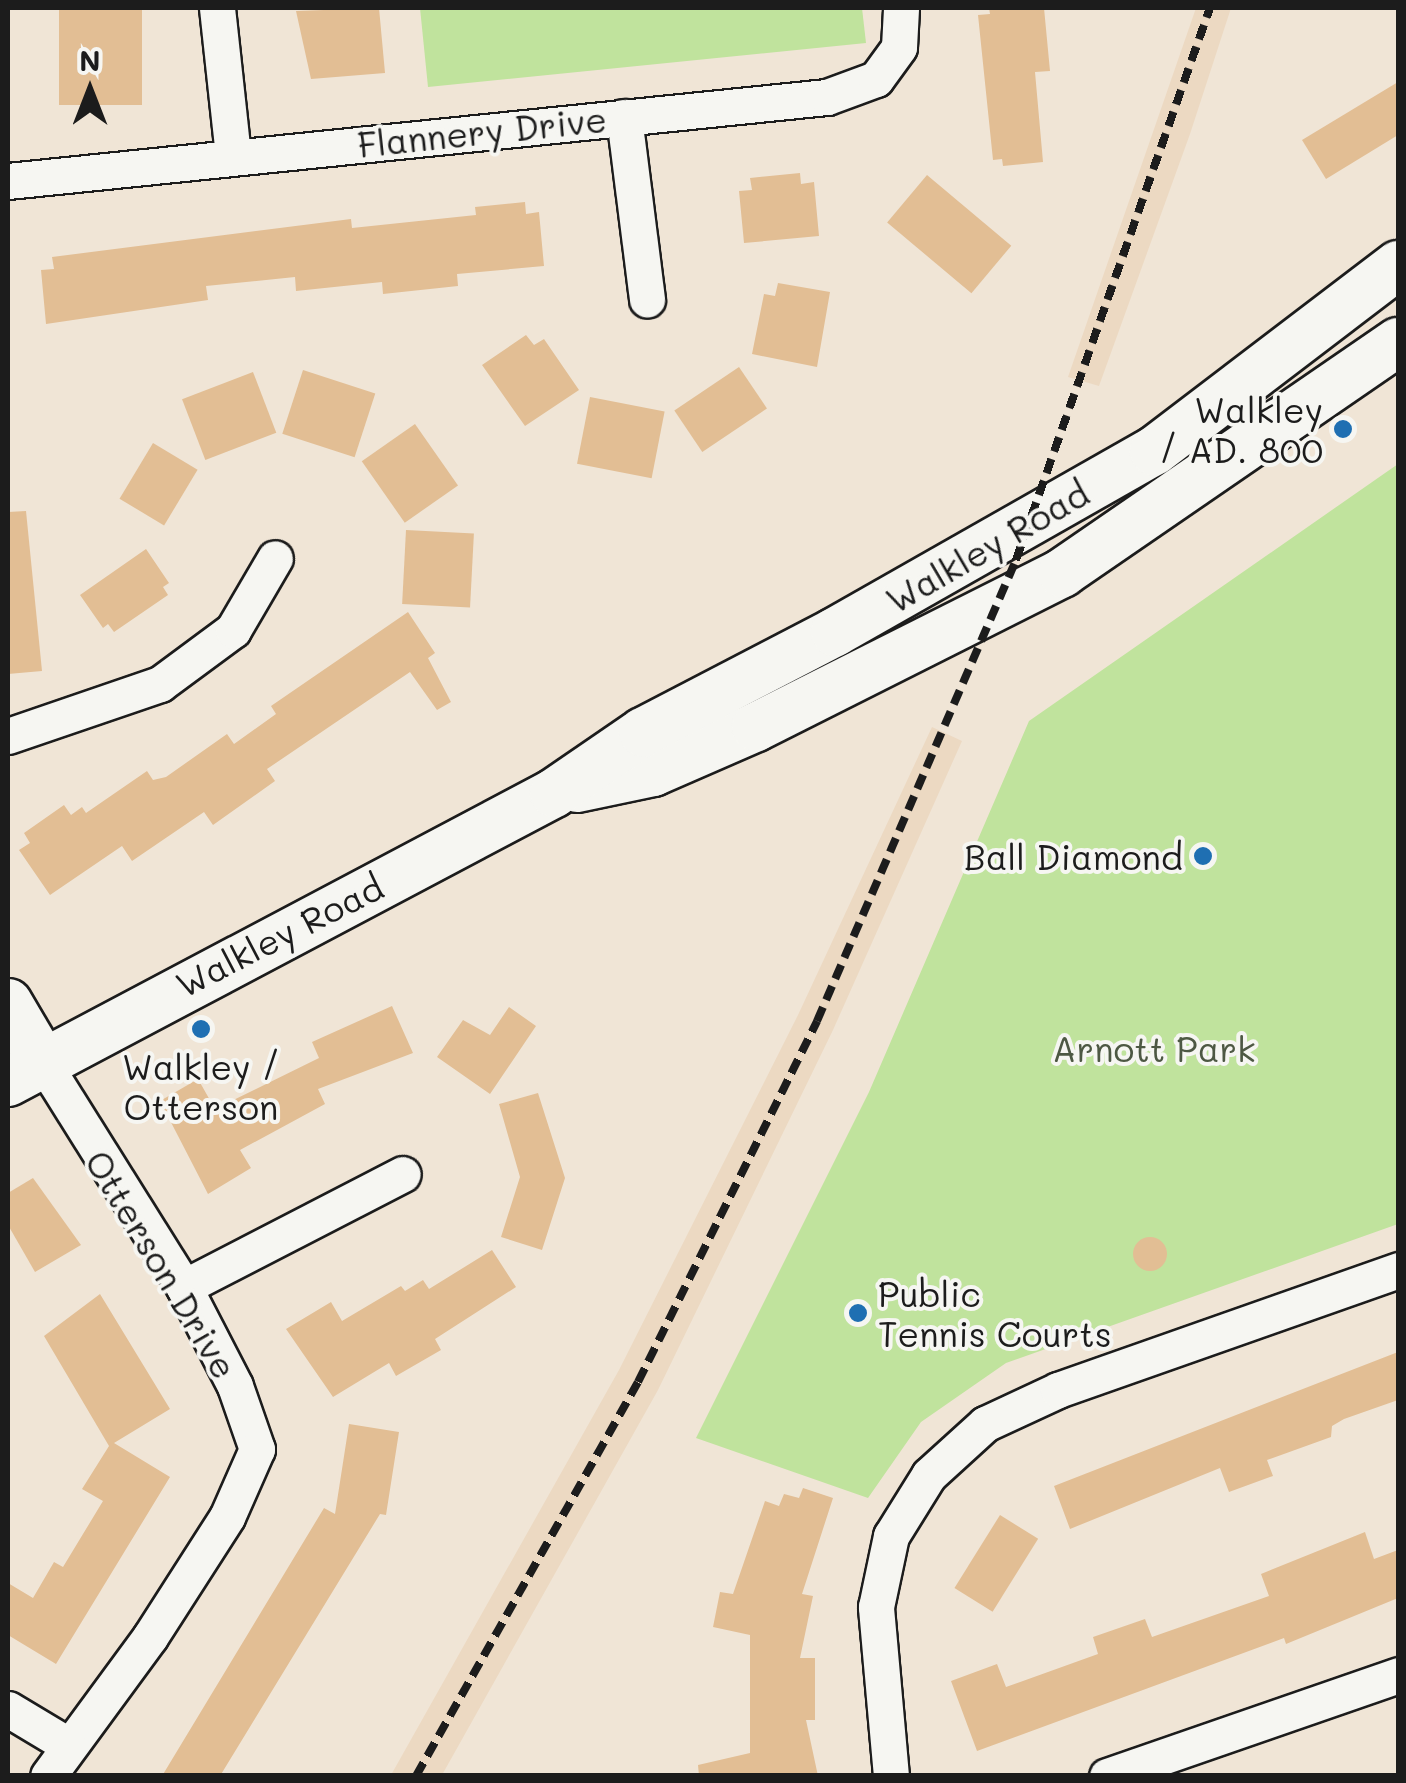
<!DOCTYPE html>
<style>
body{margin:0}
#map{position:relative;width:1406px;height:1783px;overflow:hidden;background:#f0e5d6;font-family:Mali,sans-serif}
div>[style]{position:absolute}
[style*='--x']{left:calc(var(--x)*1px);top:calc(var(--y)*1px);width:calc(var(--w)*1px);rotate:calc(var(--a)*1deg)}
.built>*{inset:0;background:#ecd9c2}
.green>*{inset:0;background:#c0e39d}
.building>*{inset:0;background:#e2be94;transform-origin:0 0}
.round{border-radius:50%}
.roads{filter:drop-shadow(2px 0 #1c1c1c) drop-shadow(-2px 0 #1c1c1c) drop-shadow(0 2px #1c1c1c) drop-shadow(0 -2px #1c1c1c)}
.street>*{height:35px;margin:-17.5px;padding:0 17.5px;transform-origin:17.5px;border-radius:17.5px;background:#f6f6f2}
.secondary>*{height:48px;margin:-24px;padding:0 24px;transform-origin:24px;border-radius:24px;background:#f6f6f2}
.rail>*{height:8px;margin-top:-4px;transform-origin:0;background:repeating-linear-gradient(90deg,#1c1c1c 0 15px,transparent 0 23px)}
.dots>*{width:28px;height:28px;translate:-50% -50%;box-sizing:border-box;border:5px solid #f6f6f2;border-radius:50%}
span{translate:-50% -50%;white-space:nowrap;text-align:center;line-height:1.15;-webkit-text-stroke:8px #f6f6f2;paint-order:stroke}
.street-label{font-size:35px;color:#1c1c1c}
.poi-label{font-size:35px;color:#1c1c1c}
.right{translate:-100% -50%;text-align:right}
.left{translate:0 -50%;text-align:left}
.park-label{font-size:35px;color:#4d5843}
.frame{position:absolute;inset:0;border:10px solid #1c1c1c;pointer-events:none}
.north{position:absolute;left:40px;top:40px;width:100px;height:100px;-webkit-text-stroke:8px #f6f6f2;paint-order:stroke;rotate:0deg;font-size:28px;font-weight:700;line-height:40px;text-align:center;color:#1c1c1c}
.north::after{content:'';display:block;margin:auto;width:35px;height:45px;background:#1c1c1c;clip-path:polygon(50% 0,100% 100%,50% 72%,0 100%)}
</style>
<div id="map">
<div class="built">
<i style="clip-path:polygon(1196px 8px,1231px 8px,1190px 134px,1099px 386px,1068px 377px)"></i>
<i style="clip-path:polygon(932px 727px,962px 741px,833px 1030px,658px 1390px,442px 1775px,391px 1775px,619px 1370px,798px 1015px)"></i>
</div>
<div class="green">
<i style="clip-path:polygon(420px 8px,862px 8px,866px 43px,428px 87px)"></i>
<i style="clip-path:polygon(1398px 464px,1398px 1224px,1006px 1363px,921px 1422px,868px 1498px,696px 1438px,869px 1092px,1029px 721px)"></i>
</div>
<div class="building">
<i style="left:59px;top:8px;width:83px;height:97px"></i>
<i style="clip-path:polygon(379px 8px,385px 73px,311px 79px,296px 11px)"></i>
<i style="clip-path:polygon(989px 8px,1044px 8px,1050px 71px,1035px 72px,1043px 162px,1003px 166px,1002px 159px,993px 160px,978px 15px,990px 14px)"></i>
<i style="clip-path:polygon(1398px 82px,1398px 135px,1326px 179px,1302px 140px)"></i>
<i style="clip-path:polygon(800px 173px,801px 184px,814px 182px,819px 236px,744px 243px,739px 191px,752px 190px,750px 178px)"></i>
<i style="left:927px;top:175px;width:110px;height:62px;rotate:40deg"></i>
<i style="clip-path:polygon(525px 202px,526px 214px,539px 212px,544px 266px,457px 274px,458px 286px,383px 294px,382px 282px,296px 291px,295px 277px,206px 286px,208px 300px,46px 324px,41px 270px,54px 269px,52px 257px,351px 219px,352px 228px,476px 215px,475px 207px)"></i>
<i style="clip-path:polygon(778px 283px,830px 292px,817px 367px,752px 354px,764px 294px,775px 296px)"></i>
<i style="clip-path:polygon(526px 335px,534px 345px,544px 339px,579px 390px,525px 426px,482px 365px)"></i>
<i style="left:739px;top:367px;width:50px;height:78px;rotate:56deg"></i>
<i style="left:303px;top:370px;width:76px;height:67px;rotate:18deg"></i>
<i style="left:253px;top:372px;width:65px;height:76px;rotate:69deg"></i>
<i style="left:590px;top:397px;width:76px;height:68px;rotate:11deg"></i>
<i style="left:415px;top:424px;width:75px;height:65px;rotate:55deg"></i>
<i style="left:153px;top:443px;width:52px;height:65px;rotate:31deg"></i>
<i style="clip-path:polygon(26px 511px,42px 671px,8px 674px,8px 512px)"></i>
<i style="left:406px;top:530px;width:68px;height:74px;rotate:3deg"></i>
<i style="clip-path:polygon(146px 549px,169px 583px,163px 587px,168px 595px,114px 632px,108px 624px,103px 628px,80px 595px)"></i>
<i style="clip-path:polygon(408px 612px,435px 653px,428px 658px,451px 702px,437px 710px,410px 672px,267px 769px,275px 781px,213px 825px,204px 812px,132px 861px,122px 846px,50px 895px,19px 850px,30px 843px,24px 833px,64px 805px,71px 815px,82px 807px,86px 813px,147px 771px,153px 780px,166px 777px,227px 734px,234px 744px,276px 714px,271px 706px)"></i>
<i style="clip-path:polygon(392px 1006px,413px 1053px,318px 1089px,325px 1104px,240px 1150px,251px 1168px,208px 1194px,160px 1101px,198px 1079px,215px 1109px,319px 1058px,312px 1042px)"></i>
<i style="clip-path:polygon(509px 1007px,536px 1026px,490px 1094px,437px 1057px,463px 1020px,490px 1035px)"></i>
<i style="clip-path:polygon(538px 1093px,565px 1178px,542px 1250px,501px 1237px,520px 1177px,499px 1104px)"></i>
<i style="clip-path:polygon(33px 1178px,81px 1245px,35px 1272px,8px 1225px,8px 1193px)"></i>
<i class="round" style="left:1133px;top:1237px;width:34px;height:34px"></i>
<i style="clip-path:polygon(492px 1250px,516px 1287px,435px 1339px,441px 1350px,396px 1376px,389px 1363px,333px 1397px,286px 1329px,331px 1302px,342px 1321px,401px 1286px,405px 1291px,423px 1280px,429px 1289px)"></i>
<i style="clip-path:polygon(100px 1294px,170px 1409px,114px 1443px,170px 1477px,56px 1664px,8px 1635px,8px 1583px,33px 1598px,54px 1562px,63px 1567px,103px 1501px,82px 1489px,109px 1446px,44px 1336px)"></i>
<i style="clip-path:polygon(1398px 1352px,1398px 1400px,1344px 1419px,1332px 1426px,1331px 1437px,1267px 1460px,1273px 1476px,1229px 1492px,1220px 1468px,1070px 1529px,1054px 1486px)"></i>
<i style="clip-path:polygon(349px 1424px,399px 1432px,386px 1515px,380px 1514px,220px 1776px,162px 1776px,324px 1508px,335px 1514px)"></i>
<i style="clip-path:polygon(803px 1488px,833px 1498px,802px 1594px,813px 1596px,800px 1658px,815px 1658px,815px 1720px,806px 1720px,818px 1776px,699px 1776px,698px 1765px,750px 1753px,750px 1635px,713px 1627px,720px 1592px,733px 1594px,765px 1501px,779px 1506px,784px 1494px,799px 1498px)"></i>
<i style="left:1000px;top:1515px;width:45px;height:86px;rotate:32deg"></i>
<i style="clip-path:polygon(1365px 1532px,1374px 1559px,1398px 1550px,1398px 1598px,1286px 1644px,1284px 1638px,977px 1751px,951px 1681px,997px 1664px,1006px 1687px,1098px 1654px,1093px 1637px,1145px 1619px,1152px 1637px,1269px 1596px,1261px 1574px)"></i>
</div>
<div class="roads">
<div class="street">
<i style="--x:217;--y:8;--w:149;--a:83.8"></i>
<i style="--x:624;--y:117;--w:184;--a:82.8"></i>
<i style="--x:8;--y:181;--w:823;--a:-5.86"></i>
<i style="--x:827;--y:97;--w:52;--a:-20.2"></i>
<i style="--x:876;--y:79;--w:39;--a:-54"></i>
<i style="--x:899;--y:47;--w:39;--a:-87"></i>
<i style="--x:8;--y:736;--w:161;--a:-18.9"></i>
<i style="--x:160;--y:684;--w:91;--a:-36.5"></i>
<i style="--x:233;--y:630;--w:83;--a:-59.7"></i>
<i style="--x:41;--y:1059;--w:269;--a:57.9"></i>
<i style="--x:184;--y:1287;--w:111;--a:62.7"></i>
<i style="--x:235;--y:1386;--w:67;--a:70.8"></i>
<i style="--x:257;--y:1449;--w:74;--a:113.8"></i>
<i style="--x:227;--y:1517;--w:143;--a:122.7"></i>
<i style="--x:150;--y:1637;--w:172;--a:126.3"></i>
<i style="--x:184;--y:1287;--w:246;--a:-27.3"></i>
<i style="--x:8;--y:1709;--w:70;--a:31"></i>
<i style="--x:891;--y:1776;--w:170;--a:-95.1"></i>
<i style="--x:876;--y:1607;--w:73;--a:-78.1"></i>
<i style="--x:891;--y:1536;--w:72;--a:-58.1"></i>
<i style="--x:929;--y:1475;--w:76;--a:-42.3"></i>
<i style="--x:985;--y:1424;--w:81;--a:-25"></i>
<i style="--x:1058;--y:1390;--w:361;--a:-19.4"></i>
<i style="--x:1107;--y:1776;--w:308;--a:-19.1"></i>
</div>
<div class="secondary">
<i style="--x:577;--y:788;--w:78;--a:-11.9"></i>
<i style="--x:653;--y:772;--w:112;--a:-23.6"></i>
<i style="--x:756;--y:727;--w:343;--a:-26.7"></i>
<i style="--x:1062;--y:573;--w:408;--a:-34.5"></i>
<i style="--x:8;--y:1003;--w:65;--a:59.5"></i>
<i style="--x:8;--y:1082;--w:618;--a:-27.89"></i>
<i style="--x:554;--y:793;--w:108;--a:-34.4"></i>
<i style="--x:643;--y:732;--w:216;--a:-27.5"></i>
<i style="--x:835;--y:632;--w:367;--a:-29.6"></i>
<i style="--x:1154;--y:451;--w:307;--a:-37.3"></i>
</div>
</div>
<div class="rail">
<i style="--x:416;--y:1776;--w:452;--a:-60.6"></i>
<i style="--x:638;--y:1382;--w:403;--a:-63.6"></i>
<i style="--x:817;--y:1021;--w:502;--a:-66.65"></i>
<i style="--x:1016;--y:560;--w:585;--a:-70.64"></i>
</div>
<div class="dots">
<i style="left:1343px;top:429px;background:#1f6fb2"></i>
<i style="left:1203px;top:856px;background:#1f6fb2"></i>
<i style="left:201px;top:1029px;background:#1f6fb2"></i>
<i style="left:858px;top:1313px;background:#1f6fb2"></i>
</div>
<div class="street-label">
<span style="left:482px;top:131px;rotate:-6deg">Flannery Drive</span>
<span style="left:987px;top:546px;rotate:-30deg">Walkley Road</span>
<span style="left:279px;top:935px;rotate:-27deg">Walkley Road</span>
<span style="left:162px;top:1264px;rotate:59deg">Otterson Drive</span>
</div>
<div class="poi-label">
<span class="right" style="left:1323px;top:429px">Walkley<br>/ AD. 800</span>
<span class="right" style="left:1183px;top:856px">Ball Diamond</span>
<span style="left:201px;top:1086px">Walkley /<br>Otterson</span>
<span class="left" style="left:878px;top:1313px">Public<br>Tennis Courts</span>
</div>
<div class="park-label">
<span style="left:1154px;top:1048px">Arnott Park</span>
</div>
<div class="frame"></div>
<div class="north">N</div>
</div>
